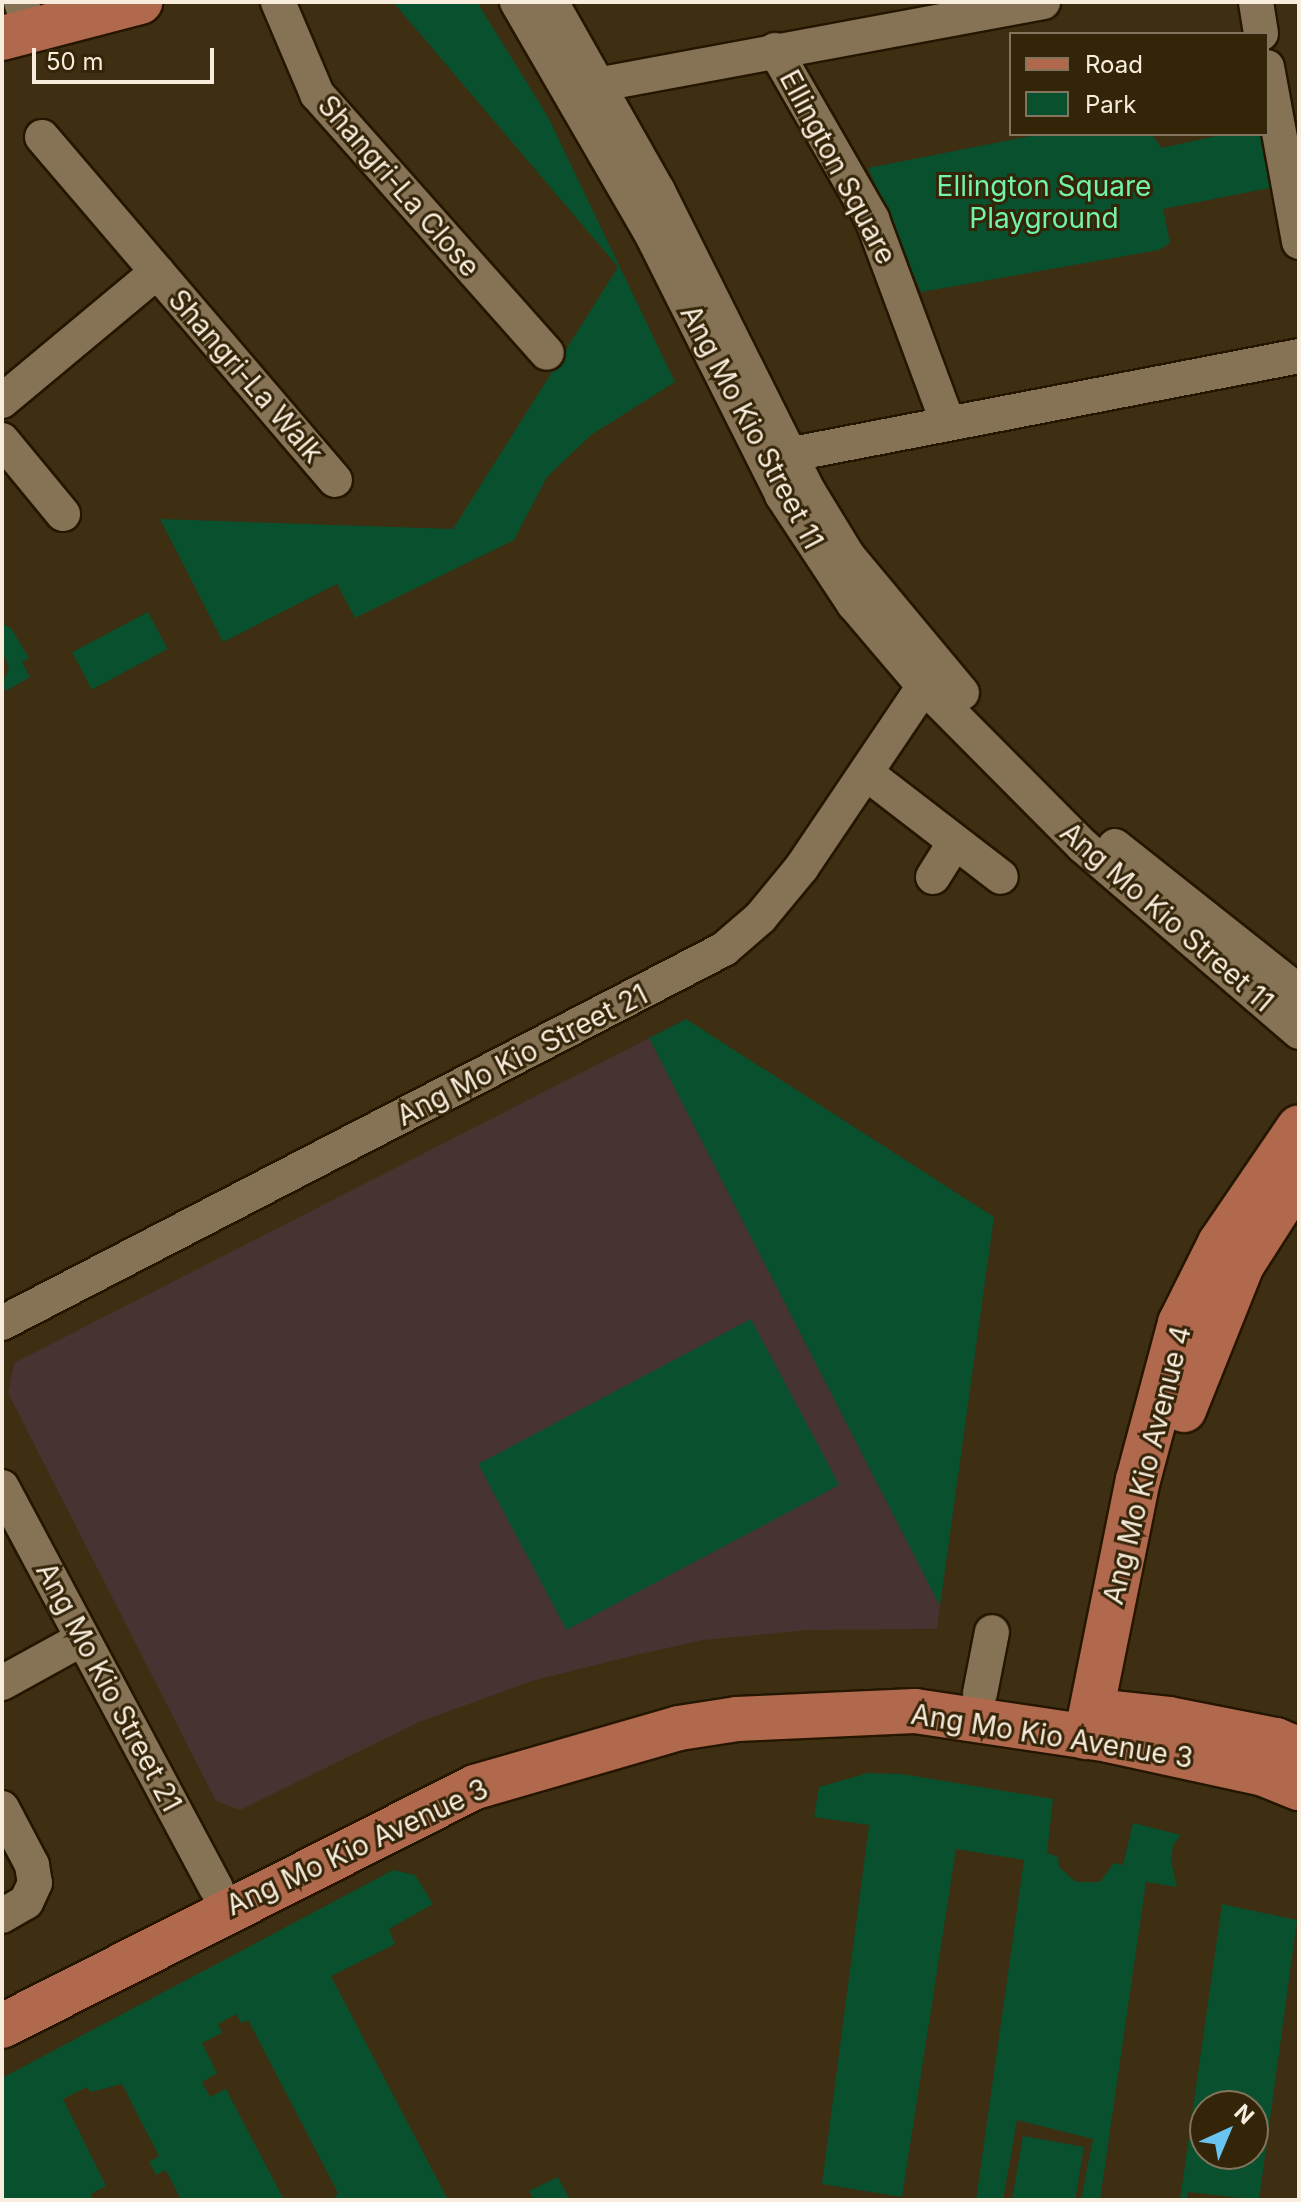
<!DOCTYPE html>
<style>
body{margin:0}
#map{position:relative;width:1301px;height:2202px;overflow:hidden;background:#3e2e12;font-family:Inter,sans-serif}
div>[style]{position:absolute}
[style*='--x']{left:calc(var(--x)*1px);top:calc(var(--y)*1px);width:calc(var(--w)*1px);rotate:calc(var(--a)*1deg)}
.industrial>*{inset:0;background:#473331}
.green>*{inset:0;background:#09502e;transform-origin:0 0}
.roads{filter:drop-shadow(2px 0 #251600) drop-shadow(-2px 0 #251600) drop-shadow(0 2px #251600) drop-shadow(0 -2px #251600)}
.minor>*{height:34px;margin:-17px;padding:0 17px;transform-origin:17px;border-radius:17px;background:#867356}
.major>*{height:44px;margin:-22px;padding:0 22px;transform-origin:22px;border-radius:22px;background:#b1694d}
span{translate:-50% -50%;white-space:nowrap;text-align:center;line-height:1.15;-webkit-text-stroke:6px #342408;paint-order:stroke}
.street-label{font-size:28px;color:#f8eddd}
.park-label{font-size:28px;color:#73f2a9}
.frame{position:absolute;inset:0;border:4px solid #f8eddd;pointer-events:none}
.legend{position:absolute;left:1009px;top:32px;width:260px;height:104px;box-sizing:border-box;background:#342408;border:2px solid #82745d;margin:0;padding:10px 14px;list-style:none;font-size:24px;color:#f8eddd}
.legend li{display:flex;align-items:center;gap:16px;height:40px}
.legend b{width:40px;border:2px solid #82745d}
.north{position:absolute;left:1189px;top:2090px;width:80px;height:80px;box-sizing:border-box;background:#342408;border:2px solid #82745d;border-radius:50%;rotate:44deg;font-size:22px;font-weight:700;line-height:32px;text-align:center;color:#f8eddd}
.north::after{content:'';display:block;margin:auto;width:28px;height:36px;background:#69c4f1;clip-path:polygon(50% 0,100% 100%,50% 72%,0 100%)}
.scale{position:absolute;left:32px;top:48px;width:182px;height:36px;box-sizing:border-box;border:4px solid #f8eddd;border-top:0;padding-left:10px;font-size:24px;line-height:28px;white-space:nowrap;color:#f8eddd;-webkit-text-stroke:6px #342408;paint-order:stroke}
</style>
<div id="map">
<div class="industrial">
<i style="clip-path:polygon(649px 1038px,940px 1606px,937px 1629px,808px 1630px,703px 1640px,636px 1655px,532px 1681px,419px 1722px,240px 1810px,216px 1801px,8px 1393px,14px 1363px)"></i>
</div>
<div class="green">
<i style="clip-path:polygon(393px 2px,477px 2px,548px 117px,675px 382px,591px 435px,547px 477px,514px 540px,355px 618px,337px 584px,223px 642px,160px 519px,453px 529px,618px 267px)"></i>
<i style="clip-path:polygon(1041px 134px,1151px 134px,1162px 148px,1225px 134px,1261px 134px,1274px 187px,1163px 209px,1170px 243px,1159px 250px,921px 292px,868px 168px)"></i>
<i style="left:148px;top:612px;width:42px;height:86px;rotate:62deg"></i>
<i style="clip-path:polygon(2px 624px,11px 628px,29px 658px,22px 662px,30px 677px,6px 691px,2px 683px,9px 669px,2px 650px)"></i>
<i style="clip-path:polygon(686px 1019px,994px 1217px,940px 1606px,649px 1038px)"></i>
<i style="left:751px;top:1319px;width:188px;height:309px;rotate:62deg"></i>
<i style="clip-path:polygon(868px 1773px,902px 1774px,1053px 1799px,1047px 1853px,1058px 1857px,1059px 1867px,1076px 1882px,1100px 1882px,1114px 1863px,1123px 1865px,1133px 1823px,1181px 1835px,1173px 1845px,1171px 1861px,1177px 1887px,1146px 1882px,1100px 2200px,1081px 2200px,1093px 2139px,1017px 2120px,1003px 2200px,976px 2200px,1024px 1860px,956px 1849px,902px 2197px,822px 2184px,869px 1825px,814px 1817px,819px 1787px)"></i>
<i style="clip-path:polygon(393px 1870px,415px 1875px,433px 1904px,389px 1929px,395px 1944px,331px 1976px,448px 2200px,332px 2200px,338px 2193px,248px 2020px,241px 2023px,236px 2014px,218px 2024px,222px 2033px,202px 2043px,217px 2073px,202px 2082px,210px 2097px,226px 2089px,284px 2200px,181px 2200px,166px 2170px,156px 2175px,149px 2162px,159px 2156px,122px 2084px,91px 2092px,87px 2087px,63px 2099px,106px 2186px,91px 2194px,94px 2200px,2px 2200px,2px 2078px)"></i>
<i style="clip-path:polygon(evenodd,1222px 1904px,1297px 1920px,1259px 2200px,1188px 2192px,1187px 2200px,1180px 2200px,1222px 1904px,1205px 2106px,1253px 2106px,1253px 2154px,1205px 2154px,1205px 2106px)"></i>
<i style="clip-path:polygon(1023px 2136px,1084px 2147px,1075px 2200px,1012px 2200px)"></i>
<i style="clip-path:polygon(558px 2177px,570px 2200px,534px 2200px,529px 2191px)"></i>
</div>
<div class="roads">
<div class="minor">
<i style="--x:21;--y:2;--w:29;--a:72"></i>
<i style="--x:278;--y:2;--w:100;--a:67"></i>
<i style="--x:317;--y:94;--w:346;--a:48.4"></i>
<i style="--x:517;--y:2;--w:265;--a:59.9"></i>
<i style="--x:650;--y:231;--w:295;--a:63.4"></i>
<i style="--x:782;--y:495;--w:131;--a:56.6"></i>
<i style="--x:854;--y:604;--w:105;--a:49.6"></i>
<i style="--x:922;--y:684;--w:228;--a:45.2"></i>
<i style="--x:1083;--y:846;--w:285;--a:40.7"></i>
<i style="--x:551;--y:2;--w:217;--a:60.5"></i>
<i style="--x:658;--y:191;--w:337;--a:63.4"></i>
<i style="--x:809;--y:492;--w:75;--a:58.6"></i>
<i style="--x:848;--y:556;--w:178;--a:50.2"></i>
<i style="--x:1256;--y:2;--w:32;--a:81"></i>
<i style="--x:775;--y:50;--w:195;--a:60.1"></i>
<i style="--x:872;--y:219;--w:215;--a:69.6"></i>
<i style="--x:1267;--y:67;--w:178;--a:79.6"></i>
<i style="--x:580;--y:88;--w:471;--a:-10.5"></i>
<i style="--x:42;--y:137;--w:451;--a:49.5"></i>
<i style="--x:2;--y:401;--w:202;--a:-39.8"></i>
<i style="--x:2;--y:440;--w:96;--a:50.5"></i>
<i style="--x:772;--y:458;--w:537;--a:-10.95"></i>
<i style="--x:866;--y:773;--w:170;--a:37.6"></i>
<i style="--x:1115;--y:846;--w:235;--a:38.4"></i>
<i style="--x:933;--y:877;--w:39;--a:-58"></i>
<i style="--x:2;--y:1323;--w:813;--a:-27.38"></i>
<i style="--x:724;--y:949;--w:48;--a:-40.7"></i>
<i style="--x:760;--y:918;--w:66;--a:-50.5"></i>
<i style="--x:802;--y:867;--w:241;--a:-56"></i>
<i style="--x:2;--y:1487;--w:454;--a:61.9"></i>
<i style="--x:2;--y:1683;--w:91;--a:-28.8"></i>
<i style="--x:980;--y:1693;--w:62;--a:-78.9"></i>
<i style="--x:2;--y:1808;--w:64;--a:62.2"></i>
<i style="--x:32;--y:1865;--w:18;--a:81"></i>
<i style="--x:35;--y:1883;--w:21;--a:115"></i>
<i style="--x:26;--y:1902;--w:28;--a:150"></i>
</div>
<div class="major">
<i style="--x:2;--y:38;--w:143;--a:-14.6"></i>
<i style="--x:1184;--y:1410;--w:156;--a:-68.2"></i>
<i style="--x:1242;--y:1265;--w:106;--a:-57.4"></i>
<i style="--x:1094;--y:1711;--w:75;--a:6.1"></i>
<i style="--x:1169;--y:1719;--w:109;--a:11.1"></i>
<i style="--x:1276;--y:1740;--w:25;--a:23"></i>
<i style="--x:1086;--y:1737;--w:262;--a:-78.6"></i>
<i style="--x:1138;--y:1480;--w:163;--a:-75"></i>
<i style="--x:1180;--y:1323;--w:89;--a:-63.4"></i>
<i style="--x:1220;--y:1243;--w:140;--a:-55.7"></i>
<i style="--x:2;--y:2026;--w:530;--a:-26.81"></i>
<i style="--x:475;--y:1787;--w:212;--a:-16.1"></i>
<i style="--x:679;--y:1728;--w:59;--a:-8.8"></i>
<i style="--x:737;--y:1719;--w:178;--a:-2.6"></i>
<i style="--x:915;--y:1711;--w:195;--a:8.5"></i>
<i style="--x:1108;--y:1740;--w:160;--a:12.3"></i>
<i style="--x:1264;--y:1774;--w:38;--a:22"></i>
</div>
</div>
<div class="street-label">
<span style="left:838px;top:167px;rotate:62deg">Ellington Square</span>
<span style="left:399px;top:186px;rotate:49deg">Shangri-La Close</span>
<span style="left:246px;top:376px;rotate:49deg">Shangri-La Walk</span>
<span style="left:752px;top:427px;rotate:62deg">Ang Mo Kio Street 11</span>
<span style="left:1167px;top:917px;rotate:41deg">Ang Mo Kio Street 11</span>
<span style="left:522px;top:1055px;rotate:-27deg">Ang Mo Kio Street 21</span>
<span style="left:1147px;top:1465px;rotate:-76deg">Ang Mo Kio Avenue 4</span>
<span style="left:109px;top:1687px;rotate:62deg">Ang Mo Kio Street 21</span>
<span style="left:1052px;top:1736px;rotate:9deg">Ang Mo Kio Avenue 3</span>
<span style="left:357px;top:1847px;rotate:-25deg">Ang Mo Kio Avenue 3</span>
</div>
<div class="park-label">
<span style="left:1044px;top:202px">Ellington Square<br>Playground</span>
</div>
<div class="frame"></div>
<ul class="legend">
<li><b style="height:10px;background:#b1694d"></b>Road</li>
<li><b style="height:22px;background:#09502e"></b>Park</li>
</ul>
<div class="north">N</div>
<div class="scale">50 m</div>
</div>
